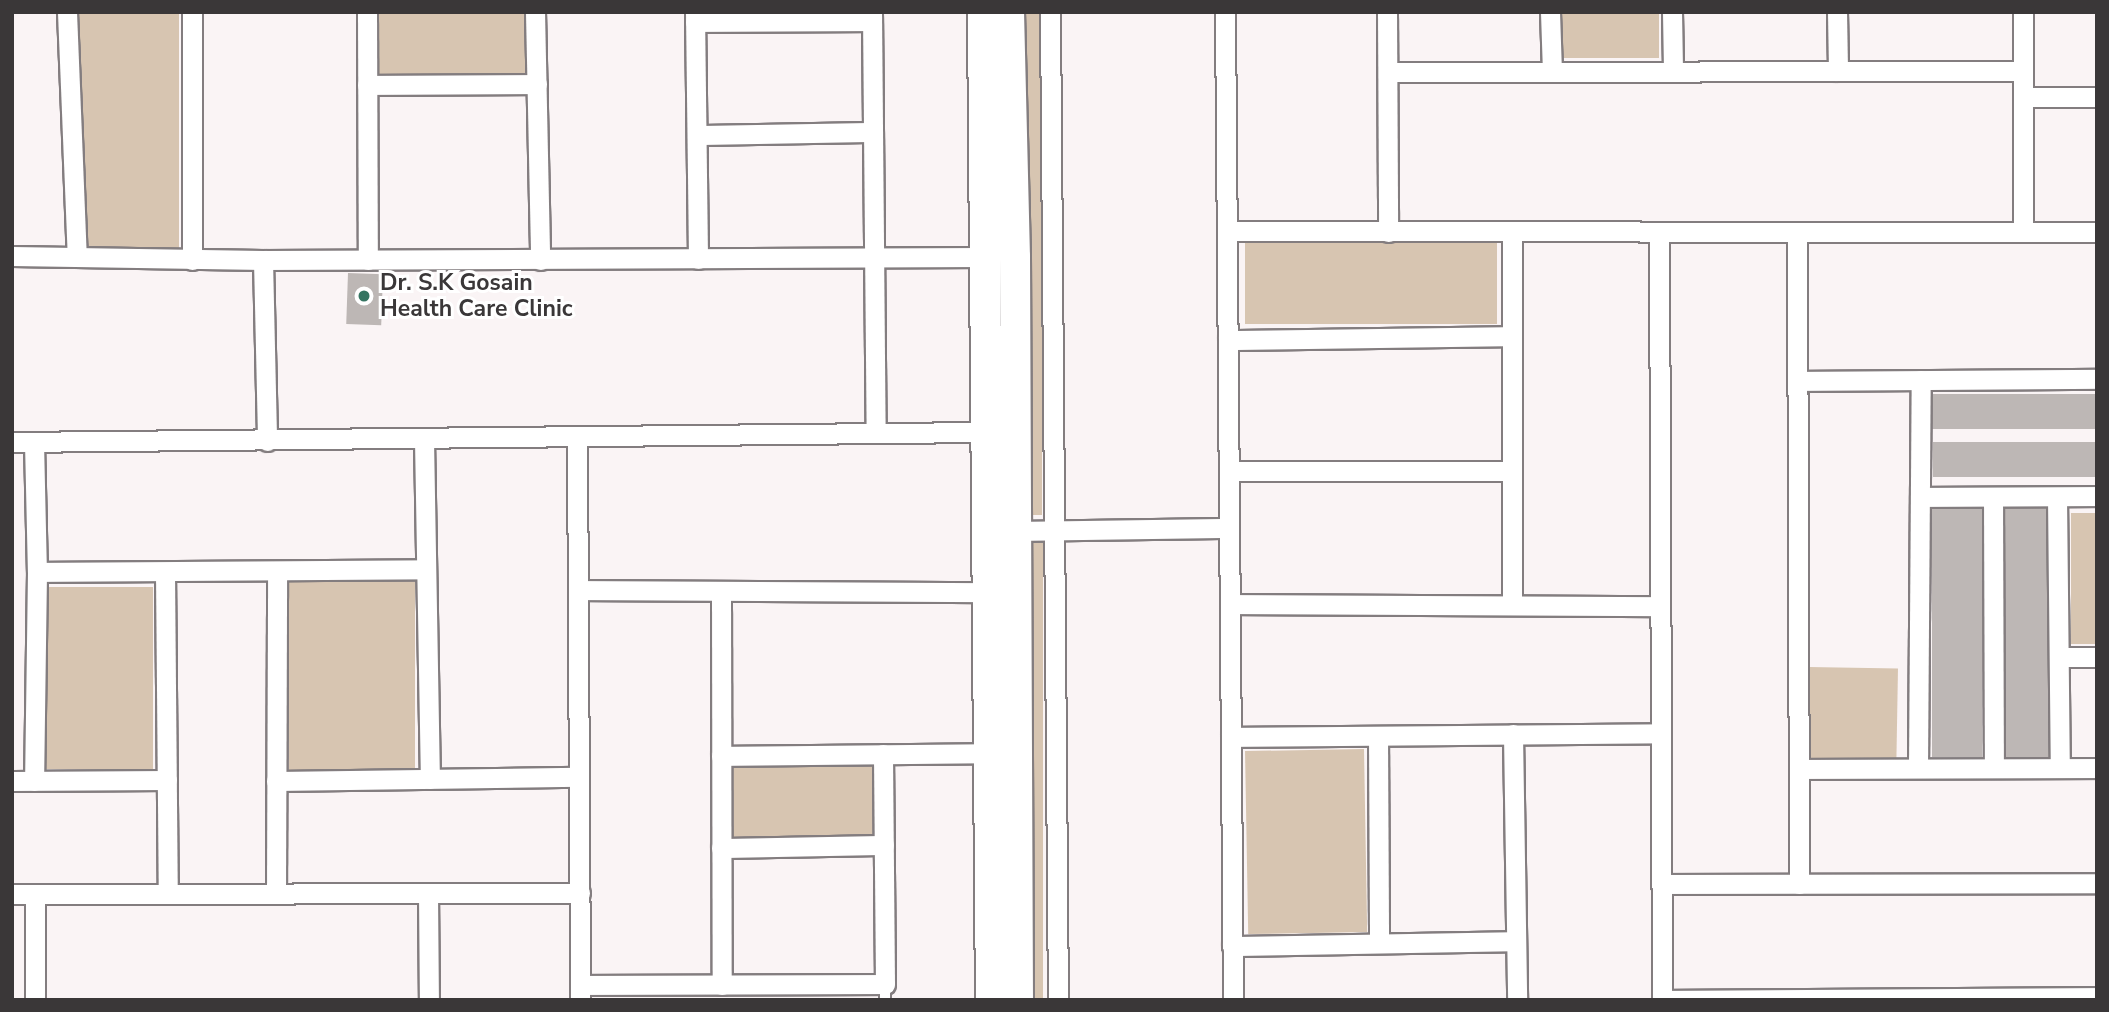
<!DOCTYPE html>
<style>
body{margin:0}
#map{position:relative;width:2109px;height:1012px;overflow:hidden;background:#faf4f5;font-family:"Nunito Sans",sans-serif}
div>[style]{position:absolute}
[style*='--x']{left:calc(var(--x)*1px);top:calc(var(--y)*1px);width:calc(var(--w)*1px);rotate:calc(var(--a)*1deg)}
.green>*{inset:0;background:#d7c5b1;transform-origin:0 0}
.building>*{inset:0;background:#bdb7b5;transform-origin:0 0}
.roads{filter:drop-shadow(2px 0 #837d7f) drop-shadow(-2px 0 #837d7f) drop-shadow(0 2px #837d7f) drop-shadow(0 -2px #837d7f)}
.lane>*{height:10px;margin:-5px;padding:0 5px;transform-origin:5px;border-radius:5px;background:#fff}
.street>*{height:19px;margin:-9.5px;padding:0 9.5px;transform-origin:9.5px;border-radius:9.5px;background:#fff}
.primary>*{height:30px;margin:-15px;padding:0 15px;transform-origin:15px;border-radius:15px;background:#fff}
.dots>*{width:19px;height:19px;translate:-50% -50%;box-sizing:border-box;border:4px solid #fff;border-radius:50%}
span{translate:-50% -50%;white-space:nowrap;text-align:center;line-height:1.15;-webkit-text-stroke:6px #fff;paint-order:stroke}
.poi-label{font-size:23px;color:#3a3738;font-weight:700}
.left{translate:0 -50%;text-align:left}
.frame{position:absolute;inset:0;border:14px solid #3a3738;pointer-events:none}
</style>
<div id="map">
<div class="green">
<i style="left:78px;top:12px;width:101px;height:237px"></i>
<i style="left:376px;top:12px;width:151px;height:63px"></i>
<i style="left:1019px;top:12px;width:23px;height:503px"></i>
<i style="left:1562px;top:12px;width:97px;height:46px"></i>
<i style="left:1245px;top:242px;width:252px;height:82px"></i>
<i style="left:2097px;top:513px;width:131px;height:26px;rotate:90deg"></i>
<i style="left:1022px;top:543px;width:21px;height:457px"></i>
<i style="left:289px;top:580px;width:126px;height:190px"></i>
<i style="left:45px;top:587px;width:108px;height:182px"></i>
<i style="left:1809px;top:667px;width:89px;height:95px;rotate:1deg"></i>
<i style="left:1364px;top:749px;width:183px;height:119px;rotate:89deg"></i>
<i style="left:733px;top:766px;width:140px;height:71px"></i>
</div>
<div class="building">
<i style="left:348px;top:273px;width:35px;height:51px;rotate:2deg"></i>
<i style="left:2097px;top:394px;width:35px;height:166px;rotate:90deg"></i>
<i style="left:2097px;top:442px;width:35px;height:164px;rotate:90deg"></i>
<i style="left:1982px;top:506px;width:251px;height:50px;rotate:90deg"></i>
<i style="left:2001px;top:508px;width:50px;height:251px"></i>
</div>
<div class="roads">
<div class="lane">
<i style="--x:885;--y:984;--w:16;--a:90"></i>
</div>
<div class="street">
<i style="--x:67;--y:12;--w:245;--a:87.7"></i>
<i style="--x:192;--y:12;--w:248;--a:90"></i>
<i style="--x:367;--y:12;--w:248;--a:89.8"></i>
<i style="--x:535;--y:12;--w:248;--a:88.8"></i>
<i style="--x:695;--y:12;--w:247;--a:89.3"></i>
<i style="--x:872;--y:12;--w:421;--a:89.5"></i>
<i style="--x:1050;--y:12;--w:988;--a:89.54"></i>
<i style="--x:1225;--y:12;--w:988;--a:89.54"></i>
<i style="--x:1387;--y:12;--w:220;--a:89.7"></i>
<i style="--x:1550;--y:12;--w:60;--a:88.1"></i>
<i style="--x:1672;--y:12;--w:60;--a:89"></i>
<i style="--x:1837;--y:12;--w:59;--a:89"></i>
<i style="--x:695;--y:22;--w:177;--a:-0.3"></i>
<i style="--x:1388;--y:72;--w:635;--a:-0.09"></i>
<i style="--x:367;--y:85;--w:170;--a:-0.3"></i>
<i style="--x:2023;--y:97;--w:74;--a:0"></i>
<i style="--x:697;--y:135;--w:176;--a:-1"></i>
<i style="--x:1227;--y:231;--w:870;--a:0.07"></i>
<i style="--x:2023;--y:232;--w:220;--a:-90"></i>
<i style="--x:1659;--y:233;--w:767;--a:89.78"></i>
<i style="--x:1797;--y:233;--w:651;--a:89.82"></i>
<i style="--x:12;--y:256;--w:251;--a:0.9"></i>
<i style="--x:263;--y:260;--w:722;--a:-0.24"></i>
<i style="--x:263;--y:260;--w:181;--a:88.7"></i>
<i style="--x:1228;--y:340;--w:284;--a:-0.8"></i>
<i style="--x:1798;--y:381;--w:299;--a:-0.4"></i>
<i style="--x:577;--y:437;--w:563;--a:89.69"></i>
<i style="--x:424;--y:439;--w:340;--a:89"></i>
<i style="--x:12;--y:442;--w:974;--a:-0.59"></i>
<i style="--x:34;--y:442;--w:130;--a:88.7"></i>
<i style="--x:37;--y:572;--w:209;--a:90.8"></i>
<i style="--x:1229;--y:471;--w:283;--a:0"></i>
<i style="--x:1920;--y:497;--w:177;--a:-0.3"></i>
<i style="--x:1993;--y:497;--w:271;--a:89.8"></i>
<i style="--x:2057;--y:497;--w:271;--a:89.4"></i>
<i style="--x:1006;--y:531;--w:223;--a:-0.8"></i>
<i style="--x:37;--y:572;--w:389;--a:-0.4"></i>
<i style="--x:165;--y:572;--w:322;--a:89.5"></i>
<i style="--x:578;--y:590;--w:409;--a:0.3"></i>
<i style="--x:721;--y:591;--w:394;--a:89.9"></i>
<i style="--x:1230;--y:604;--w:430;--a:0.3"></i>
<i style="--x:1512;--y:605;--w:373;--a:-90"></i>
<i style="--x:2059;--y:657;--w:38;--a:0"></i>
<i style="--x:1513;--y:734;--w:266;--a:89.1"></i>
<i style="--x:1378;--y:736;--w:207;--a:89.7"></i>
<i style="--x:1231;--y:737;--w:429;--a:-0.5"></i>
<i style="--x:721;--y:756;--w:279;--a:-0.6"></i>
<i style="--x:1918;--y:768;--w:388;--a:-89.6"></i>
<i style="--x:1799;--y:769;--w:298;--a:-0.2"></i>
<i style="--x:12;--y:781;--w:155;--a:-0.4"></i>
<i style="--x:276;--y:781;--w:303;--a:-0.8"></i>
<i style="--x:721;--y:848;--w:163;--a:-1.1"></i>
<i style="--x:1661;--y:884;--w:436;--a:-0.1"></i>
<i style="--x:428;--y:893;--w:107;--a:89.5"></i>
<i style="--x:12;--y:894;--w:568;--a:-0.1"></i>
<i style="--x:276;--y:894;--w:323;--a:-89.8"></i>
<i style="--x:35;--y:895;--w:105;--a:90"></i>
<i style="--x:1232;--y:946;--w:284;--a:-1"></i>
<i style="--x:580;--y:985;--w:305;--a:-0.2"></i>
<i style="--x:885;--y:984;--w:230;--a:-90.5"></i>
<i style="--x:1666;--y:1000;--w:431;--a:-0.4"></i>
</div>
<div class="primary">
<i style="--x:983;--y:12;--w:988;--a:89.54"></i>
<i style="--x:1009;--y:12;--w:245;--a:88.6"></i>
<i style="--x:1015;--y:257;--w:743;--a:89.77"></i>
</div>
</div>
<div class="dots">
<i style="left:364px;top:296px;background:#357461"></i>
</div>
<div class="poi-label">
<span class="left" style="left:380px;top:296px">Dr. S.K Gosain<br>Health Care Clinic</span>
</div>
<div class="frame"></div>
</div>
